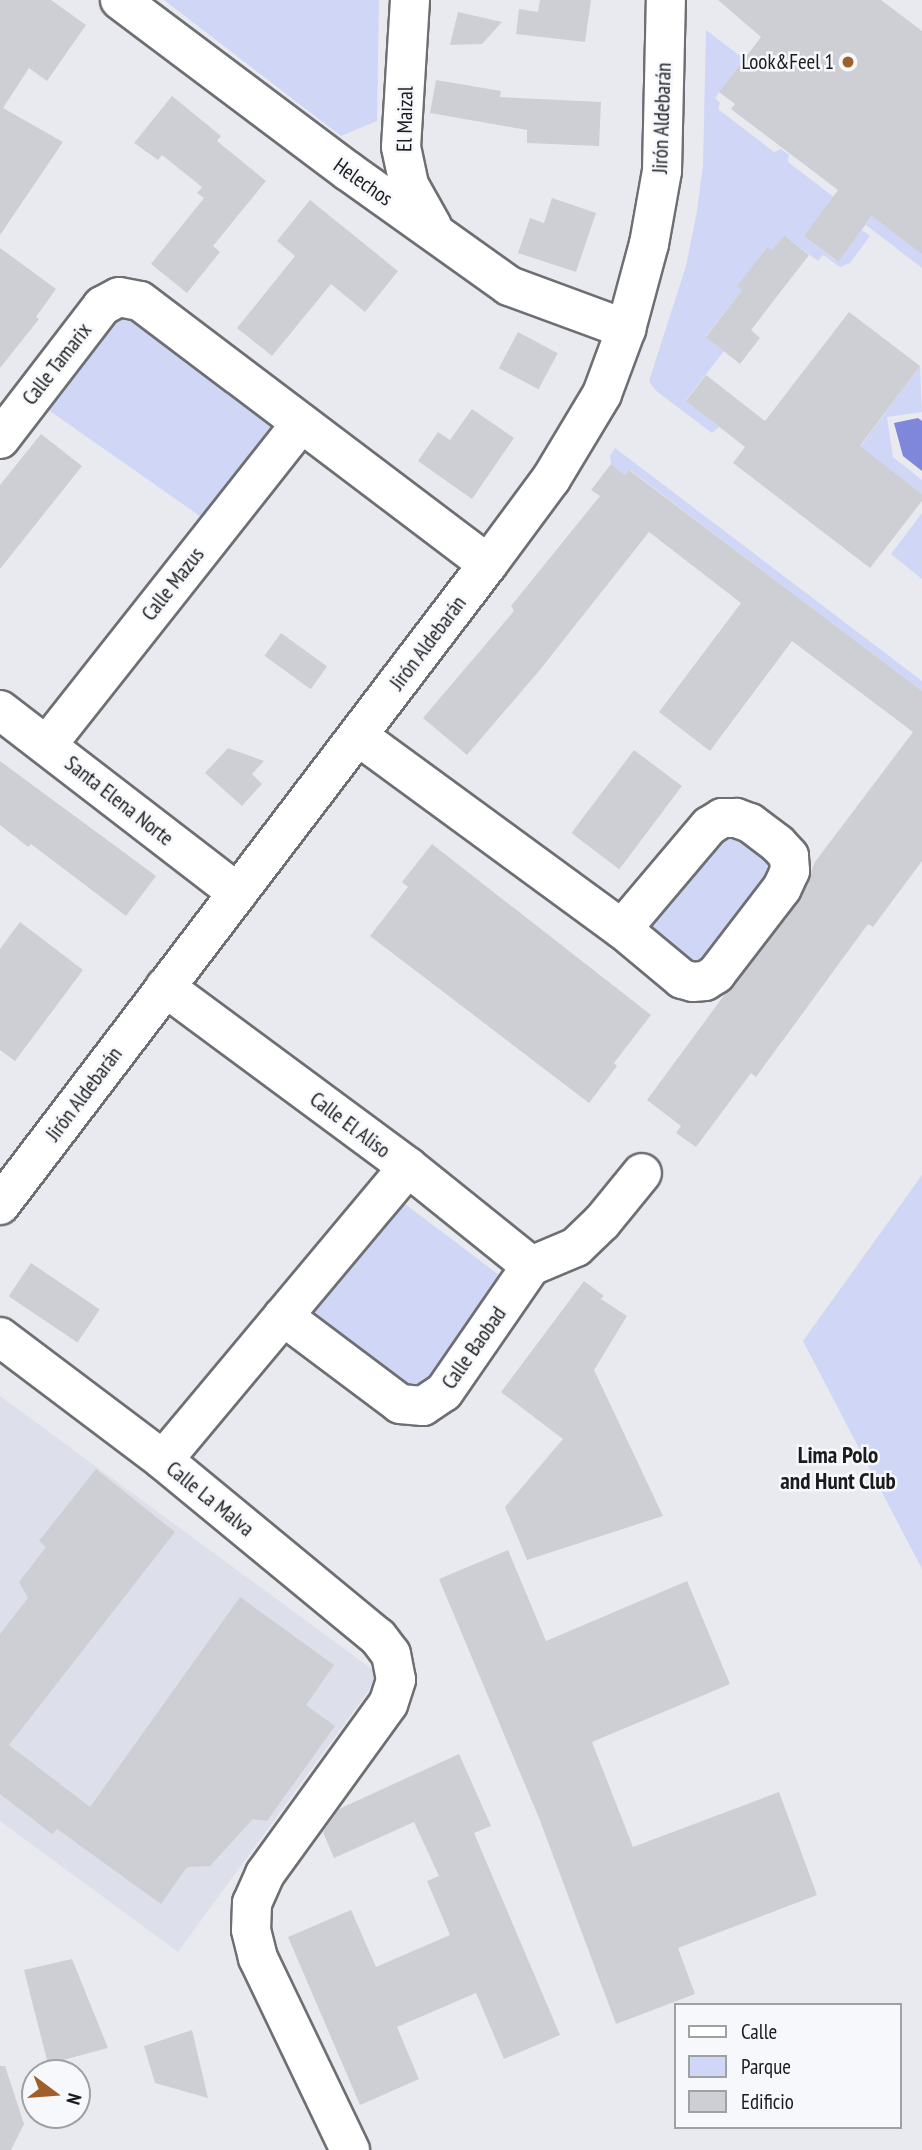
<!DOCTYPE html>
<meta charset="utf-8">
<style>
body{margin:0}
#map{position:relative;width:922px;height:2150px;overflow:hidden;background:#e9eaef;font-family:"PT Sans Narrow",sans-serif}
div>[style]{position:absolute}
[style*='--x']{left:calc(var(--x)*1px);top:calc(var(--y)*1px);width:calc(var(--w)*1px);rotate:calc(var(--a)*1deg)}
.built>*{inset:0;background:#dddfeb}
.green>*{inset:0;background:#d0d6f6;transform-origin:0 0}
.water>*{inset:0;background:#7e87d9}
.building>*{inset:0;background:#cecfd4;transform-origin:0 0}
.roads{filter:drop-shadow(2px 0 #6e6f73) drop-shadow(-2px 0 #6e6f73) drop-shadow(0 2px #6e6f73) drop-shadow(0 -2px #6e6f73)}
.minor>*{height:38px;margin:-19px;padding:0 19px;transform-origin:19px;border-radius:19px;background:#fff}
.dots>*{width:19px;height:19px;translate:-50% -50%;box-sizing:border-box;border:4px solid #f7f8fc;border-radius:50%}
span{translate:-50% -50%;white-space:nowrap;text-align:center;line-height:1.15;-webkit-text-stroke:5px #f7f8fc;paint-order:stroke}
.poi-label{font-size:21px;color:#1a1b1c}
.right{translate:-100% -50%;text-align:right}
.street-label{font-size:21px;color:#1a1b1c}
.neighbourhood-label{font-size:23px;color:#1a1b1c;font-weight:700}
.legend{position:absolute;left:674px;top:2003px;width:228px;height:126px;box-sizing:border-box;background:#f7f8fc;border:2px solid #9fa0a2;margin:0;padding:9px 12px;list-style:none;font-size:21px;color:#1a1b1c}
.legend li{display:flex;align-items:center;gap:14px;height:35px}
.legend b{width:35px;border:2px solid #9fa0a2}
.north{position:absolute;left:21px;top:2059px;width:70px;height:70px;box-sizing:border-box;background:#f7f8fc;border:2px solid #9fa0a2;border-radius:50%;rotate:106deg;font-size:19px;font-weight:700;line-height:28px;text-align:center;color:#1a1b1c}
.north::after{content:'';display:block;margin:auto;width:24px;height:32px;background:#a05f2a;clip-path:polygon(50% 0,100% 100%,50% 72%,0 100%)}
</style>
<div id="map">
<div class="built">
<i style="clip-path:polygon(0 1396px,380px 1675px,178px 1952px,0 1821px)"></i>
</div>
<div class="green">
<i style="clip-path:polygon(164px 0,379px 0,377px 121px,341px 136px)"></i>
<i style="clip-path:polygon(706px 30px,744px 59px,715px 98px,720px 103px,718px 109px,774px 152px,781px 149px,789px 155px,788px 162px,843px 204px,824px 210px,804px 236px,837px 262px,862px 230px,870px 236px,850px 263px,840px 267px,823px 255px,818px 261px,784px 235px,772px 250px,767px 247px,738px 285px,742px 290px,706px 336px,724px 351px,686px 400px,719px 427px,712px 433px,655px 390px,649px 381px,686px 266px,697px 211px,703px 165px)"></i>
<i style="clip-path:polygon(876px 211px,922px 254px,922px 268px,866px 225px)"></i>
<i style="left:119px;top:297px;width:221px;height:133px;rotate:35deg"></i>
<i style="clip-path:polygon(920px 366px,922px 412px,887px 417px,893px 457px,922px 480px,922px 494px,860px 447px)"></i>
<i style="clip-path:polygon(615px 448px,922px 681px,922px 691px,630px 470px,625px 475px,611px 464px,610px 456px)"></i>
<i style="clip-path:polygon(922px 513px,922px 579px,891px 554px)"></i>
<i style="clip-path:polygon(709px 825px,789px 856px,710px 975px,626px 923px)"></i>
<i style="clip-path:polygon(922px 1175px,922px 1569px,803px 1341px)"></i>
<i style="left:389px;top:1192px;width:154px;height:151px;rotate:37deg"></i>
</div>
<div class="water">
<i style="clip-path:polygon(918px 418px,922px 421px,922px 471px,903px 456px,894px 423px)"></i>
</div>
<div class="building">
<i style="clip-path:polygon(0 0,51px 0,86px 25px,47px 81px,29px 68px,3px 108px,63px 142px,0 235px)"></i>
<i style="clip-path:polygon(540px 0,591px 0,585px 42px,516px 34px,519px 9px,538px 12px)"></i>
<i style="clip-path:polygon(718px 0,881px 0,922px 31px,922px 254px,872px 216px,838px 262px,804px 236px,838px 190px,731px 109px,735px 104px,719px 92px,761px 37px)"></i>
<i style="clip-path:polygon(458px 12px,502px 22px,482px 44px,450px 45px)"></i>
<i style="clip-path:polygon(436px 80px,501px 91px,500px 97px,601px 102px,599px 146px,527px 143px,527px 130px,430px 113px)"></i>
<i style="clip-path:polygon(172px 96px,221px 136px,217px 141px,266px 181px,213px 246px,220px 252px,187px 293px,151px 264px,204px 198px,197px 193px,202px 187px,162px 155px,158px 160px,134px 143px)"></i>
<i style="clip-path:polygon(552px 198px,596px 213px,576px 272px,518px 253px,530px 218px,544px 223px)"></i>
<i style="clip-path:polygon(310px 200px,398px 271px,365px 312px,331px 284px,272px 356px,237px 328px,295px 256px,277px 241px)"></i>
<i style="clip-path:polygon(784px 235px,809px 255px,751px 330px,760px 338px,740px 364px,706px 337px,742px 290px,737px 286px,767px 247px,772px 250px)"></i>
<i style="clip-path:polygon(0 248px,56px 289px,36px 317px,39px 319px,0 368px)"></i>
<i style="clip-path:polygon(849px 312px,920px 366px,860px 446px,922px 494px,922px 501px,870px 568px,733px 463px,745px 447px,686px 401px,706px 375px,765px 421px)"></i>
<i style="left:518px;top:332px;width:45px;height:41px;rotate:28deg"></i>
<i style="clip-path:polygon(472px 409px,514px 438px,472px 499px,418px 461px,438px 432px,450px 440px)"></i>
<i style="clip-path:polygon(41px 434px,82px 466px,0 569px,0 485px)"></i>
<i style="clip-path:polygon(611px 464px,625px 475px,629px 470px,922px 691px,922px 861px,873px 927px,868px 924px,756px 1077px,751px 1073px,696px 1147px,676px 1133px,681px 1126px,647px 1100px,725px 994px,799px 901px,815px 862px,913px 732px,792px 641px,710px 751px,659px 712px,741px 603px,649px 532px,539px 671px,467px 755px,423px 718px,514px 611px,511px 606px,600px 496px,591px 490px)"></i>
<i style="left:281px;top:633px;width:57px;height:28px;rotate:36deg"></i>
<i style="clip-path:polygon(228px 748px,264px 761px,252px 774px,262px 784px,242px 806px,205px 773px)"></i>
<i style="left:634px;top:750px;width:60px;height:104px;rotate:37deg"></i>
<i style="clip-path:polygon(0 761px,156px 876px,126px 916px,31px 844px,28px 847px,0 825px)"></i>
<i style="clip-path:polygon(432px 844px,651px 1015px,614px 1063px,617px 1066px,589px 1103px,370px 936px,408px 887px,402px 882px)"></i>
<i style="clip-path:polygon(20px 922px,83px 970px,15px 1061px,0 1050px,0 949px)"></i>
<i style="left:31px;top:1263px;width:83px;height:40px;rotate:34deg"></i>
<i style="clip-path:polygon(584px 1281px,604px 1296px,601px 1299px,627px 1316px,594px 1370px,663px 1516px,527px 1560px,505px 1507px,563px 1439px,501px 1392px)"></i>
<i style="clip-path:polygon(96px 1469px,175px 1532px,9px 1745px,90px 1807px,240px 1597px,334px 1665px,306px 1705px,335px 1726px,267px 1821px,253px 1819px,210px 1866px,187px 1867px,161px 1904px,57px 1829px,52px 1834px,0 1794px,0 1634px,28px 1598px,19px 1582px,46px 1547px,39px 1541px)"></i>
<i style="clip-path:polygon(508px 1550px,546px 1641px,687px 1581px,730px 1684px,592px 1742px,633px 1847px,779px 1792px,817px 1895px,678px 1948px,695px 1994px,616px 2024px,539px 1818px,439px 1579px)"></i>
<i style="clip-path:polygon(459px 1754px,491px 1826px,474px 1833px,560px 2035px,504px 2059px,476px 1993px,397px 2027px,419px 2079px,360px 2105px,288px 1937px,351px 1910px,376px 1967px,450px 1935px,427px 1881px,439px 1876px,414px 1822px,334px 1858px,323px 1832px,339px 1809px)"></i>
<i style="clip-path:polygon(72px 1959px,108px 2048px,48px 2064px,24px 1970px)"></i>
<i style="clip-path:polygon(192px 2030px,208px 2098px,155px 2083px,144px 2046px)"></i>
<i style="clip-path:polygon(0 2066px,5px 2066px,24px 2124px,11px 2150px,0 2150px)"></i>
</div>
<div class="roads">
<div class="minor">
<i style="--x:120;--y:0;--w:285;--a:36.9"></i>
<i style="--x:348;--y:171;--w:198;--a:35.5"></i>
<i style="--x:509;--y:286;--w:125;--a:20.2"></i>
<i style="--x:410;--y:0;--w:147;--a:93.5"></i>
<i style="--x:401;--y:147;--w:39;--a:78"></i>
<i style="--x:409;--y:185;--w:47;--a:60.7"></i>
<i style="--x:0;--y:439;--w:168;--a:-52.5"></i>
<i style="--x:102;--y:306;--w:19;--a:-28"></i>
<i style="--x:119;--y:297;--w:21;--a:11"></i>
<i style="--x:140;--y:301;--w:436;--a:37.1"></i>
<i style="--x:0;--y:710;--w:300;--a:37.6"></i>
<i style="--x:358;--y:736;--w:327;--a:36.2"></i>
<i style="--x:622;--y:929;--w:78;--a:39.8"></i>
<i style="--x:682;--y:979;--w:11;--a:15"></i>
<i style="--x:693;--y:982;--w:12;--a:-5"></i>
<i style="--x:705;--y:981;--w:13;--a:-32"></i>
<i style="--x:716;--y:974;--w:108;--a:-52.5"></i>
<i style="--x:782;--y:888;--w:19;--a:-65"></i>
<i style="--x:790;--y:871;--w:15;--a:-94"></i>
<i style="--x:789;--y:856;--w:16;--a:-133"></i>
<i style="--x:778;--y:844;--w:35;--a:-143"></i>
<i style="--x:750;--y:823;--w:15;--a:-160"></i>
<i style="--x:736;--y:818;--w:14;--a:180"></i>
<i style="--x:722;--y:818;--w:15;--a:148"></i>
<i style="--x:709;--y:826;--w:135;--a:130.2"></i>
<i style="--x:47;--y:745;--w:410;--a:-51.7"></i>
<i style="--x:165;--y:987;--w:302;--a:36.5"></i>
<i style="--x:408;--y:1167;--w:158;--a:38.8"></i>
<i style="--x:0;--y:1205;--w:806;--a:-52.72"></i>
<i style="--x:488;--y:564;--w:106;--a:-53.5"></i>
<i style="--x:551;--y:479;--w:99;--a:-59"></i>
<i style="--x:602;--y:394;--w:69;--a:-69.7"></i>
<i style="--x:626;--y:329;--w:88;--a:-74.9"></i>
<i style="--x:649;--y:244;--w:74;--a:-79.9"></i>
<i style="--x:662;--y:171;--w:171;--a:-88.7"></i>
<i style="--x:283;--y:1316;--w:146;--a:36.9"></i>
<i style="--x:400;--y:1404;--w:23;--a:5"></i>
<i style="--x:423;--y:1406;--w:25;--a:-34"></i>
<i style="--x:444;--y:1392;--w:153;--a:-55.4"></i>
<i style="--x:531;--y:1266;--w:49;--a:-22.9"></i>
<i style="--x:576;--y:1247;--w:36;--a:-44"></i>
<i style="--x:602;--y:1222;--w:63;--a:-50.8"></i>
<i style="--x:0;--y:1337;--w:204;--a:37"></i>
<i style="--x:163;--y:1460;--w:278;--a:39.5"></i>
<i style="--x:378;--y:1637;--w:21;--a:53"></i>
<i style="--x:391;--y:1654;--w:26;--a:79"></i>
<i style="--x:396;--y:1680;--w:25;--a:108"></i>
<i style="--x:388;--y:1704;--w:210;--a:125.9"></i>
<i style="--x:265;--y:1874;--w:32;--a:114"></i>
<i style="--x:252;--y:1903;--w:27;--a:92"></i>
<i style="--x:251;--y:1930;--w:29;--a:76"></i>
<i style="--x:258;--y:1958;--w:213;--a:64.4"></i>
<i style="--x:163;--y:1460;--w:382;--a:-50.1"></i>
</div>
</div>
<div class="dots">
<i style="left:848px;top:62px;background:#a05f2a"></i>
</div>
<div class="poi-label">
<span class="right" style="left:834px;top:62px">Look&amp;Feel 1</span>
</div>
<div class="street-label">
<span style="left:662px;top:118px;rotate:-88deg">Jirón Aldebarán</span>
<span style="left:405px;top:119px;rotate:-89deg">El Maizal</span>
<span style="left:363px;top:182px;rotate:35deg">Helechos</span>
<span style="left:57px;top:364px;rotate:-52deg">Calle Tamarix</span>
<span style="left:173px;top:584px;rotate:-52deg">Calle Mazus</span>
<span style="left:428px;top:643px;rotate:-53deg">Jirón Aldebarán</span>
<span style="left:119px;top:801px;rotate:38deg">Santa Elena Norte</span>
<span style="left:84px;top:1094px;rotate:-53deg">Jirón Aldebarán</span>
<span style="left:350px;top:1125px;rotate:37deg">Calle El Aliso</span>
<span style="left:474px;top:1348px;rotate:-55deg">Calle Baobad</span>
<span style="left:210px;top:1499px;rotate:39deg">Calle La Malva</span>
</div>
<div class="neighbourhood-label">
<span style="left:838px;top:1468px">Lima Polo<br>and Hunt Club</span>
</div>
<ul class="legend">
<li><b style="height:9px;background:#fff"></b>Calle</li>
<li><b style="height:19px;background:#d0d6f6"></b>Parque</li>
<li><b style="height:19px;background:#cecfd4"></b>Edificio</li>
</ul>
<div class="north">N</div>
</div>
